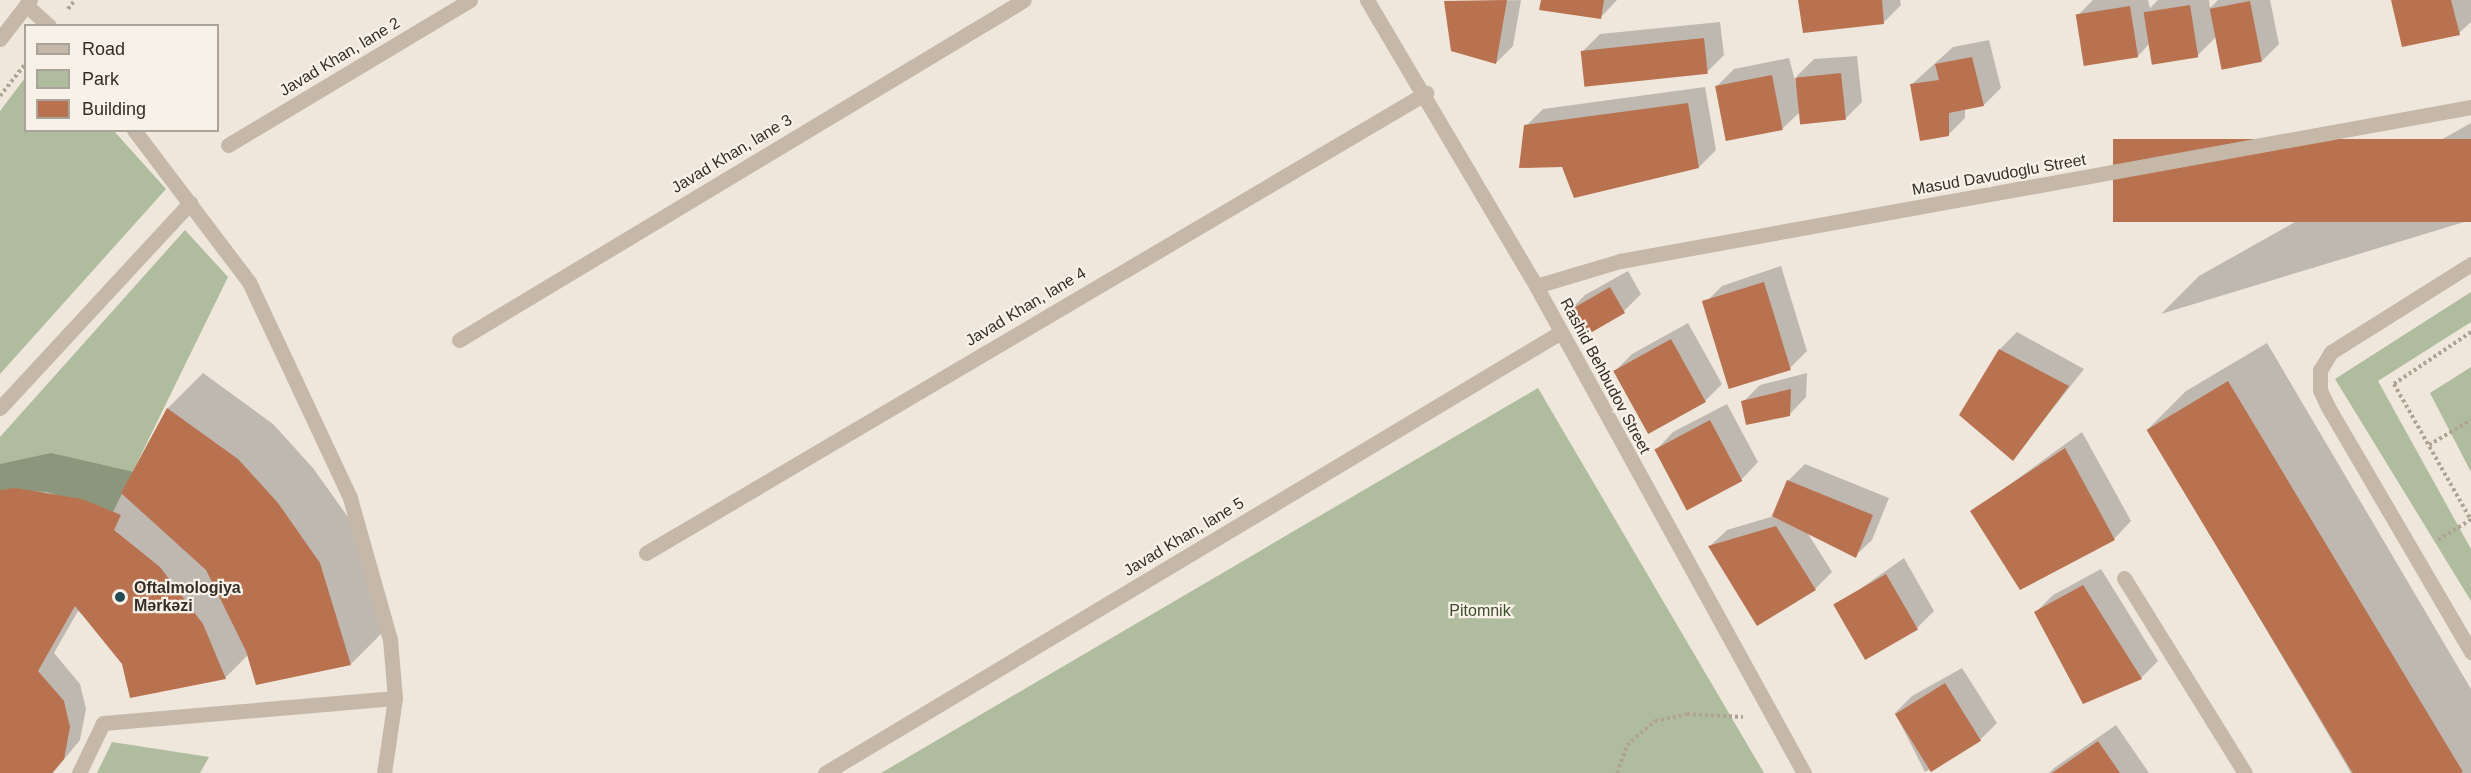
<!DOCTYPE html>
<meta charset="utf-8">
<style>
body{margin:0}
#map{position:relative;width:2471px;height:773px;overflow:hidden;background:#efe7dc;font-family:Helvetica,sans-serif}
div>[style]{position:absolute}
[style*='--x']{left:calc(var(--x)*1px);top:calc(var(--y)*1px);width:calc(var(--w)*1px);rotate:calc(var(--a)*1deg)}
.green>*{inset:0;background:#afbc9d}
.shadow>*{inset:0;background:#0003}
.building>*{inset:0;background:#b97250;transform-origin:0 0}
.path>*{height:4px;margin-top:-2px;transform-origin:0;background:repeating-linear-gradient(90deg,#b1a394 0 3px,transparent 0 6px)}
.service>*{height:15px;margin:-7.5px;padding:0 7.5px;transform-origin:7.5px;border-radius:7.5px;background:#c6b8a9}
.minor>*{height:15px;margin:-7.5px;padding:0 7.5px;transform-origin:7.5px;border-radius:7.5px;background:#c6b8a9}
.tertiary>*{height:15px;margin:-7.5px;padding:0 7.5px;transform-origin:7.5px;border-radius:7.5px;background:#c6b8a9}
.dots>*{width:16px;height:16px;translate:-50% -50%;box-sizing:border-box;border:3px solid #f7f1e8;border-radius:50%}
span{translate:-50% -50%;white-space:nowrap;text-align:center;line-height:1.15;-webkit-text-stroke:4.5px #f7f1e8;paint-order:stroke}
.street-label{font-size:16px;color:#342d28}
.poi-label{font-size:16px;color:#342d28;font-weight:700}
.left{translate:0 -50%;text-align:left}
.park-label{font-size:16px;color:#414f2f}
.legend{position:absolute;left:24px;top:24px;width:195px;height:108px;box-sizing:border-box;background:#f7f1e8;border:2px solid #a9a39b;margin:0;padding:8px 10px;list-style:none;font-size:18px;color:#342d28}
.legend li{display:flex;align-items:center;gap:12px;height:30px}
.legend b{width:30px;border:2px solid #a9a39b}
</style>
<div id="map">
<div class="green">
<i style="clip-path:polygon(25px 78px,26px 130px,114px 131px,166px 189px,0 374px,0 111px)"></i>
<i style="clip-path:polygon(185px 230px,228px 277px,113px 512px,47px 492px,0 490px,0 437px)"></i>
<i style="clip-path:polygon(2471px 292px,2471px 322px,2378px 381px,2471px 549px,2471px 601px,2335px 379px)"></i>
<i style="clip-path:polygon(2471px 367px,2471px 472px,2430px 393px)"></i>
<i style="clip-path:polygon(1538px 388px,1764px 773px,881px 773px)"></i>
<i style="clip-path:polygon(112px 742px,209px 757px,200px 773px,97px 773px)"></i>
</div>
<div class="shadow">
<i style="clip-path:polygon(1521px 0,1513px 46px,1496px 63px,1446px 2px)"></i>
<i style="clip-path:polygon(1543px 0,1617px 0,1600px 18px)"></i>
<i style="clip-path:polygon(1800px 0,1900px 0,1901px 5px,1884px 22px)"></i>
<i style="clip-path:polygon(2093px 0,2148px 0,2150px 8px,2158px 0,2209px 0,2210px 8px,2218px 0,2270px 0,2279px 44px,2262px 61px,2216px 37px,2197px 56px,2152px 41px,2138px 56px,2078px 15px)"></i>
<i style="clip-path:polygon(2392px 0,2471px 0,2471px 22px,2459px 33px)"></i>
<i style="clip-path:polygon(1720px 22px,1724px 55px,1707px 72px,1583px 51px,1600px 34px)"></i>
<i style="clip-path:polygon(1989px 40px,2001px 88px,1984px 105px,1965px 108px,1965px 118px,1948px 135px,1911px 85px,1953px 47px)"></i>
<i style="clip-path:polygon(1857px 56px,1862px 102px,1845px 119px,1800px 112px,1782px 129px,1717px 86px,1734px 69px,1789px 58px,1798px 92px,1797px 76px,1814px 59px)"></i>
<i style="clip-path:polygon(1705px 87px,1716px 150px,1699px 167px,1563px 165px,1526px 126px,1543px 109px)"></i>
<i style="clip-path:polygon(2471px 123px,2471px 220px,2161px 314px,2199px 276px)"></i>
<i style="clip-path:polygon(1781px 266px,1807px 351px,1790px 368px,1705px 303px,1722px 286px)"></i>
<i style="clip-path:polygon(1628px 271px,1641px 294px,1624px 311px,1568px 312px,1585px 295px)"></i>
<i style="clip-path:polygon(1688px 323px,1722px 384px,1705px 401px,1615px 371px,1632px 354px)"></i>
<i style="clip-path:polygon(2017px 332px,2084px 369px,2013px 459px,1961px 415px,2000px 349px)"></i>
<i style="clip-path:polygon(2267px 343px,2471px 689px,2471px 773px,2351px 773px,2148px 429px,2186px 391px)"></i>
<i style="clip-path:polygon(203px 373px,273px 424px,313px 468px,355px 527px,386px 629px,351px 664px,249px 654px,225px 678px,123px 663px,96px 625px,78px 611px,54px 653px,80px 684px,86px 709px,80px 740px,53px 773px,0 773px,0 464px,51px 453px,134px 472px,168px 408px)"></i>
<i style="clip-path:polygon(1807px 373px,1806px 397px,1789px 415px,1743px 402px,1760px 385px)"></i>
<i style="clip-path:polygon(1727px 404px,1758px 462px,1741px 480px,1656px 450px,1673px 432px)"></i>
<i style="clip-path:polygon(2082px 432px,2131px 521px,2114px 539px,1972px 512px)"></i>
<i style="clip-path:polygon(1805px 464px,1889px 498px,1872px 540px,1855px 556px,1807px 532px,1832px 572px,1815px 589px,1710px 546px,1727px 530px,1774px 516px,1788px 481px)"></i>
<i style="clip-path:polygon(1904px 558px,1934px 611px,1917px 628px,1836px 606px)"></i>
<i style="clip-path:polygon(2101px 569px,2158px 661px,2141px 678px,2036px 612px,2053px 595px)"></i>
<i style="clip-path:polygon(1962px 668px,1997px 723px,1980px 740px,1925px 772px,1895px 713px,1912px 696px)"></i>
<i style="clip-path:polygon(2116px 725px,2149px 773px,2049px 773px,2054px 768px)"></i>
</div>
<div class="building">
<i style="clip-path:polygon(1507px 0,1496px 64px,1451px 51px,1444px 1px)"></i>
<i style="clip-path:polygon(1541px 0,1604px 0,1601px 19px,1539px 10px)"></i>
<i style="clip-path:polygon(1798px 0,1882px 0,1884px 24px,1803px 33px)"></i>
<i style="clip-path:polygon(2391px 0,2451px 0,2460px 35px,2402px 47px)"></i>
<i style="left:2250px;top:1px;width:62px;height:41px;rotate:79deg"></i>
<i style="left:2190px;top:5px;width:53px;height:47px;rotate:81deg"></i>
<i style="left:2130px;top:6px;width:52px;height:55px;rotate:81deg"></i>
<i style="left:1704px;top:38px;width:36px;height:124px;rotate:84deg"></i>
<i style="clip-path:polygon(1972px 57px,1984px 106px,1949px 113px,1949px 136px,1920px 141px,1910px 84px,1939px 80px,1935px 64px)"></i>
<i style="left:1841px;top:73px;width:47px;height:46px;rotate:84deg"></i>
<i style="left:1772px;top:75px;width:56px;height:58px;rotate:79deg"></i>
<i style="clip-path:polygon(1688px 103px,1699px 168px,1574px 198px,1562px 167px,1519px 168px,1524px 125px)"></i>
<i style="left:2471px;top:139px;width:83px;height:358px;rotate:90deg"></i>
<i style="left:1764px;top:282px;width:92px;height:65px;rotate:73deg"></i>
<i style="left:1610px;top:287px;width:30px;height:51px;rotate:60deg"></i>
<i style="left:1671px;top:339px;width:72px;height:66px;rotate:61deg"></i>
<i style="clip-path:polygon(1999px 349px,2069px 386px,2013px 461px,1959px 415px)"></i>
<i style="left:2228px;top:381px;width:456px;height:95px;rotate:59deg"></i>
<i style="clip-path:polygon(1791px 389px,1790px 416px,1746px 425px,1741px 401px)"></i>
<i style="clip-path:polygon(167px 408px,238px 459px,278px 503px,320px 563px,351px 665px,256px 685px,246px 651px,206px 570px,121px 493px)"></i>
<i style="left:1710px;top:420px;width:69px;height:63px;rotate:62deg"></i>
<i style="clip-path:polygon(2065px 448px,2115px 540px,2020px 590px,1970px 511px)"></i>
<i style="clip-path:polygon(1787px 480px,1873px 515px,1856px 558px,1772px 516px)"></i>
<i style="clip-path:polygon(15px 488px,82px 499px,121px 515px,114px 530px,160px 567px,203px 624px,226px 679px,130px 698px,122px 664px,75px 606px,38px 671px,64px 701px,70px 727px,64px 759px,52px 773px,0 773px,0 490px)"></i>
<i style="clip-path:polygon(1776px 526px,1816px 590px,1757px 626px,1708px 546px)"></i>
<i style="left:1886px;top:574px;width:64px;height:61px;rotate:60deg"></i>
<i style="clip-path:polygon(2083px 585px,2142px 679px,2083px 704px,2034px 612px)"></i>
<i style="left:1945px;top:683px;width:68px;height:59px;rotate:58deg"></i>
<i style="clip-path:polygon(2098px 741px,2120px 773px,2052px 773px)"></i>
</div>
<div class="path">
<i style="--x:68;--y:9;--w:11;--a:-52"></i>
<i style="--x:0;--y:96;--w:42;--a:-51.8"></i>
<i style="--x:2471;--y:332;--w:93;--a:146"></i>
<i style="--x:2394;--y:384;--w:156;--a:60.5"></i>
<i style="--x:2429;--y:445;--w:49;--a:-30.8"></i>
<i style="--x:2438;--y:540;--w:39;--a:-32"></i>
<i style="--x:1617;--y:773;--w:30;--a:-70"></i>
<i style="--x:1627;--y:745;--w:37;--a:-41"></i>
<i style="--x:1655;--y:721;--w:33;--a:-12"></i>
<i style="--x:1687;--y:714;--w:56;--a:3.1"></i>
</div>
<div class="service">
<i style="--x:26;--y:5;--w:31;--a:42"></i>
<i style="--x:134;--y:130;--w:191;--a:52.9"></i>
<i style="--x:249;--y:282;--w:238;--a:64.9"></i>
<i style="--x:350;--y:498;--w:147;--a:74.2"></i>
<i style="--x:390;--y:639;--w:59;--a:85.2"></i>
<i style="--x:395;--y:698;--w:76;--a:98.3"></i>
<i style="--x:2471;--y:264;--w:165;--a:147.8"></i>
<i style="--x:2331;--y:352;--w:21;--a:121"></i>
<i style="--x:2320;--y:370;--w:20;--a:90"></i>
<i style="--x:2320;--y:390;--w:19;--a:65"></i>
<i style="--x:2328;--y:407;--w:284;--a:59.7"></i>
<i style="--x:0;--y:408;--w:280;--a:-47.2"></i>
<i style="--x:2124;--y:578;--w:229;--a:58.2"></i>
<i style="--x:79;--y:773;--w:55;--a:-64.4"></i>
<i style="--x:103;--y:723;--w:293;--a:-4.9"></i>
</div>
<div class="minor">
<i style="--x:1367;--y:0;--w:332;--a:59.4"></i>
<i style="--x:1536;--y:286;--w:556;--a:61.18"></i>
<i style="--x:228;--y:145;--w:282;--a:-30.9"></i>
<i style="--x:1536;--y:286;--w:88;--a:-16.6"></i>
<i style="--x:1620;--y:261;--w:865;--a:-10.26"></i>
<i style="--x:459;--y:340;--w:659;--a:-31.04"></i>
<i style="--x:646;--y:553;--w:906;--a:-30.53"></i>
<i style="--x:825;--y:773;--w:858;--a:-30.93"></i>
</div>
<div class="tertiary">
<i style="--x:0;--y:39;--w:49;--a:-52.4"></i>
</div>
<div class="dots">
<i style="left:120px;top:597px;background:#224a51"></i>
</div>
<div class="street-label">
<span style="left:340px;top:57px;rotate:-31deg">Javad Khan, lane 2</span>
<span style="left:732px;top:154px;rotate:-31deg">Javad Khan, lane 3</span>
<span style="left:1999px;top:175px;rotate:-10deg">Masud Davudoglu Street</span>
<span style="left:1026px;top:307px;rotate:-31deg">Javad Khan, lane 4</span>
<span style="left:1605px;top:376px;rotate:62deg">Rashid Behbudov Street</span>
<span style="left:1184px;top:537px;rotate:-31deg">Javad Khan, lane 5</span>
</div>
<div class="poi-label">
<span class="left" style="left:134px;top:597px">Oftalmologiya<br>Mərkəzi</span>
</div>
<div class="park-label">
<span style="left:1480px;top:611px">Pitomnik</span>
</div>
<ul class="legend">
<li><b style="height:8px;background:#c6b8a9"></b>Road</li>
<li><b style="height:16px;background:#afbc9d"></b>Park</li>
<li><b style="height:16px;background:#b97250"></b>Building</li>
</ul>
</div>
